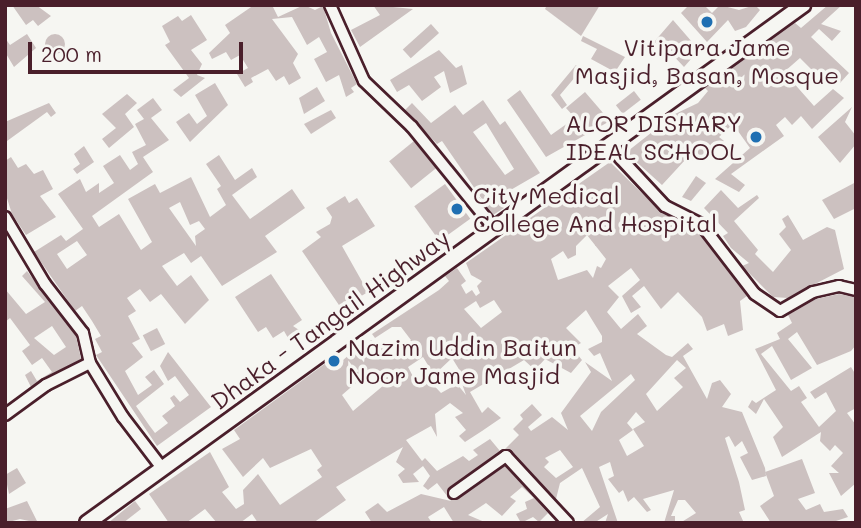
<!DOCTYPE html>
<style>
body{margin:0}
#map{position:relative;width:861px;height:528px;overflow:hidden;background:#f6f6f2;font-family:Mali,sans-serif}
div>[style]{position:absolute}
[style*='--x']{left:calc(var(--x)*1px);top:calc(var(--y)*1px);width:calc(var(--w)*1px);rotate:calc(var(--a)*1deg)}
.building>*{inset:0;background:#ccc1c0;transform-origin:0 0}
.round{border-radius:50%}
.roads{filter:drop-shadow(2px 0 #4a1f2b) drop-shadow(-2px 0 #4a1f2b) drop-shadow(0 2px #4a1f2b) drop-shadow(0 -2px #4a1f2b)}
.minor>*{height:10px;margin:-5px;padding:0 5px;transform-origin:5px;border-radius:5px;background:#f6f6f2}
.highway>*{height:14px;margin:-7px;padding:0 7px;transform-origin:7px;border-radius:7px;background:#f6f6f2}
.dots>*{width:19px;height:19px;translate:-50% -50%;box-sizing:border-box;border:4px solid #f6f6f2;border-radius:50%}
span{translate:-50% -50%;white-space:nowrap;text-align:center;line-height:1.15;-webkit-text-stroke:7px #f6f6f2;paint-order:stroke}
.poi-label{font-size:24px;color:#4a1f2b}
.right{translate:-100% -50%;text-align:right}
.left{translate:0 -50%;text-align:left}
.street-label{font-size:24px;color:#4a1f2b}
.frame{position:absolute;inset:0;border:7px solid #4a1f2b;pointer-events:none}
.scale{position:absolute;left:28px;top:42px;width:215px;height:32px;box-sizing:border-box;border:4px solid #4a1f2b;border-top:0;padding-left:9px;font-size:21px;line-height:24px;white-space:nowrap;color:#4a1f2b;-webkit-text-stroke:5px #f6f6f2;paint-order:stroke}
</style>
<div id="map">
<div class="building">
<i style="clip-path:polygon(12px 5px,36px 5px,51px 16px,38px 26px,33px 20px,26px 25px)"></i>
<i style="clip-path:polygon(254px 5px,272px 5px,278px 17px,304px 5px,315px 10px,323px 6px,331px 33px,357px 84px,351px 88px,354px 92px,346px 97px,339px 75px,326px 82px,314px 59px,327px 52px,319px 37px,307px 45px,292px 17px,272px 19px,298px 54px,293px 63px,301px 78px,289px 85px,284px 76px,276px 81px,268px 69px,251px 78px,253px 82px,245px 87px,237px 74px,248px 68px,240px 55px,231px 60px,226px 52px,212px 59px,209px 53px,230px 33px,225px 25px)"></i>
<i style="clip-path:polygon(373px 5px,413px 9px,360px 47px,351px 30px,380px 15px)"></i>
<i style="clip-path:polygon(547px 5px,600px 5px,581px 36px,545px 9px)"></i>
<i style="clip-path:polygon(689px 5px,704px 5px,712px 13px,720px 5px,739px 10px,755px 5px,760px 10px,746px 27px,735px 31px,728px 20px,707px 42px,681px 13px)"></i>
<i style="clip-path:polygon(828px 5px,842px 5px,821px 24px,841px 31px,832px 41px,819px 29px,811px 37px,849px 73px,840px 83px,830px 73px,817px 86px,811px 78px,813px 71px,800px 58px,784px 72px,814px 106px,833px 89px,844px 98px,812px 129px,801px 116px,792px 125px,785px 117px,776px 125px,784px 136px,731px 174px,745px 185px,739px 192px,715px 179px,750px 148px,733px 124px,719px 137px,724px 141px,701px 160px,696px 155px,686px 159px,662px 185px,621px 148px,628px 151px,675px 114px,698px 103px,708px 91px,705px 88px,795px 23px,801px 28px)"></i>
<i style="clip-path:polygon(191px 15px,207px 40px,191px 50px,202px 64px,197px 75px,205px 78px,181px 97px,173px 90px,189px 78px,165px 45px,170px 42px,162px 26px,178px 16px,182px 21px)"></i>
<i style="clip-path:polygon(673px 20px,699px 50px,684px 67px,667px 49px,659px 57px,648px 49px)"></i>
<i style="left:431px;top:24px;width:12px;height:38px;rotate:48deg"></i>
<i style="clip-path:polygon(27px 34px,36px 48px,14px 67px,5px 52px,5px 38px,10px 45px)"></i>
<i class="round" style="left:45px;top:34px;width:20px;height:20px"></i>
<i style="clip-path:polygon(583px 36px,625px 57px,615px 72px,591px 59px,597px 49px,581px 41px)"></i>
<i style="clip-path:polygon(439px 50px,456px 68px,462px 65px,467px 84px,450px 93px,444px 71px,434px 77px,441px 87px,422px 101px,409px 85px,397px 92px,390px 80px)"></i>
<i style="clip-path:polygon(576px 65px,581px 70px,560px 95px,567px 105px,562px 109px,551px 95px)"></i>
<i style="clip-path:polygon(215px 83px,228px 105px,190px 142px,176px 122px,189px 113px,197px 124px,207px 116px,195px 95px)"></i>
<i style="clip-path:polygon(317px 87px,325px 101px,304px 114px,299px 98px)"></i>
<i style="clip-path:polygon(520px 90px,551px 135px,575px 118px,566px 108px,585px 92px,610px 121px,546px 157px,507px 100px)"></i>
<i style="left:634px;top:91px;width:11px;height:23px;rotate:52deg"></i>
<i style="clip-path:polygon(127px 94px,137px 103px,125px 114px,134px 127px,109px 148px,102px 139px,116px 128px,102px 114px)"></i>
<i style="clip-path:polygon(evenodd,153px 98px,162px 110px,151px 118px,169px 140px,143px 157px,153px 172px,92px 216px,99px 227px,119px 214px,141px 250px,152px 242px,128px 199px,155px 184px,160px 193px,191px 177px,210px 217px,226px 205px,217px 189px,221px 186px,206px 164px,219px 155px,235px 180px,252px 168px,257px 177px,232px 195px,250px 219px,292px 189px,305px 208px,265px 236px,277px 252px,222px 286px,201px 256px,191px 263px,184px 253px,162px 266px,177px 286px,191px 275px,209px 300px,185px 324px,161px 294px,150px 302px,140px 289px,127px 298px,136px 311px,128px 316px,140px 339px,132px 343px,143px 357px,125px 371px,138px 395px,152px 385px,145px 377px,154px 370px,164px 384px,136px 406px,149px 425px,155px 433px,168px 423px,162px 416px,175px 406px,170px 398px,174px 395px,180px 402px,189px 395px,175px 376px,168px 381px,160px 366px,168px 352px,211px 407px,157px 446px,96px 355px,102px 352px,95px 339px,101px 336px,92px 321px,82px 306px,75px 311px,34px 252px,61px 235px,66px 241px,83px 229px,58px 194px,80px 179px,86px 192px,99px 183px,99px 193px,114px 183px,103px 166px,120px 155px,130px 170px,138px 164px,132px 152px,146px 145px,135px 124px,144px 119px,137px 110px,153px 98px,180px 202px,190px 225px,199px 221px,205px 229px,195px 236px,196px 246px,169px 208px,180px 202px,153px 98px,77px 241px,87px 255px,67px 269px,57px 254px,77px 241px)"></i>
<i style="clip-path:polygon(evenodd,483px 100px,500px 125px,505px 121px,540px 173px,497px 198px,504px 208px,493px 215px,442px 141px,437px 144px,405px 110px,412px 103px,431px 123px,455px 105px,463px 115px,483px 100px,486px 123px,514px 169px,505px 175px,473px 132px,486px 123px)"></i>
<i style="clip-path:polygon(49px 103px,56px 113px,51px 117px,47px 112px,7px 141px,5px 122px)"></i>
<i style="clip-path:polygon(852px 107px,845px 122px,856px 136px,856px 144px,840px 163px,818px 137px)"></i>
<i style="clip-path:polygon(331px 110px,336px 118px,311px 134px,304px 124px)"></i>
<i style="left:414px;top:141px;width:35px;height:32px;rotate:51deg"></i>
<i style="clip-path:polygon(84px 146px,94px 162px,77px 174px,73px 169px,80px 164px,74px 154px)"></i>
<i style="clip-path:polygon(11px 157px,18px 168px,26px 164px,34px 174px,43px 170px,53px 189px,40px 196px,56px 217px,26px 235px,12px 214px,5px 192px,5px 161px)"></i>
<i style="clip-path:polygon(evenodd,610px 162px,660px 211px,696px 230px,747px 296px,740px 301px,743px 330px,728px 336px,724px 324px,707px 331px,702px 317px,678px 292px,661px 309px,644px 286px,632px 296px,641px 307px,631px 313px,622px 296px,640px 280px,631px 268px,608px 286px,619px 297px,607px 312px,621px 329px,638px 314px,647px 326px,637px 334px,666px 355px,672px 357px,688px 343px,693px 349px,683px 356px,707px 399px,712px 383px,720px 380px,731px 394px,722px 407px,742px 412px,765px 468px,766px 476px,752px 480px,740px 457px,748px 453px,742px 441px,735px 447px,729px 436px,725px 438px,739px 482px,745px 510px,739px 512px,744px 523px,680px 523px,696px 513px,685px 500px,678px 500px,671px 516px,675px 516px,675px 523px,664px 523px,674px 490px,643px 499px,651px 510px,647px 512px,634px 497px,628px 502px,623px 490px,619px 493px,608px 479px,614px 476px,610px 462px,599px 467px,618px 523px,605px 523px,608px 514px,594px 523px,581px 523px,600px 507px,582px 468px,560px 483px,556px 499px,515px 454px,505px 449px,519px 435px,513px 429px,523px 419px,520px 415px,532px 404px,542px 415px,528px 427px,531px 431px,552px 417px,568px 430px,561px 413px,591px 372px,585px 362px,612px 381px,600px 353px,594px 356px,588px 349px,602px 342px,602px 336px,586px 310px,566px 328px,581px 343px,572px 348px,582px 360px,571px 373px,545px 359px,535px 370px,524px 360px,470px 392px,482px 413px,488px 407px,501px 418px,482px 431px,465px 442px,459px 436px,466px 430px,455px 417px,463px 413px,450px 403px,435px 414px,437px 437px,431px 426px,406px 440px,422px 461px,425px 458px,437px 471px,463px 456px,469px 461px,478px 455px,473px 450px,490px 439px,500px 451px,450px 487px,448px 497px,458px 499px,505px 466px,548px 513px,539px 522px,533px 517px,521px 523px,516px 514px,527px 509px,525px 502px,534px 498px,522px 487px,510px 497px,516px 501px,502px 516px,486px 503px,468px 515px,487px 523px,454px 523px,444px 507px,428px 517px,432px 523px,372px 523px,365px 512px,378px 503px,387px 512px,421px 494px,451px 501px,437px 483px,428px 490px,423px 486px,430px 476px,423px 466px,413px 474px,419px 482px,403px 483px,398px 475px,405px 469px,396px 462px,403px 447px,336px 487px,346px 500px,313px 523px,258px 523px,252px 514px,240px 523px,217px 523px,205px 509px,186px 523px,169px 523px,149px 494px,210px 452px,229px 487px,222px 492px,236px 509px,244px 504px,243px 490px,258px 474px,280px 505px,322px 477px,317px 470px,322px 466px,311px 449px,270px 468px,263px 458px,243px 477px,222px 449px,240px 439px,234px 430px,337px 355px,342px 361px,350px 354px,354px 357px,358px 345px,362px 350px,371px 340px,394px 355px,411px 340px,401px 327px,392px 327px,375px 338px,372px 334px,439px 290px,449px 281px,445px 276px,457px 268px,466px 281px,461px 285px,466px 294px,472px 290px,476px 296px,480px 293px,477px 286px,482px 281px,471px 275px,466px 263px,610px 162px,587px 235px,606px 259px,601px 268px,597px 266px,593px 278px,587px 270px,558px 280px,551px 259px,563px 251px,568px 259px,576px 255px,576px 246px,587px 235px,610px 162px,494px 300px,502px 312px,481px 328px,464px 309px,476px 301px,480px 308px,494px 300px,610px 162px,423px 357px,434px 375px,452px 358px,465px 379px,461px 381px,466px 395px,457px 384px,441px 393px,426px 377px,417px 384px,408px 367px,423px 357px,610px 162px,677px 360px,686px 368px,674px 378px,683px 387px,657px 411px,646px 394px,677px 360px,610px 162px,372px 369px,384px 385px,353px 411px,342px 395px,372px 369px,610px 162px,631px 374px,635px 380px,601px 412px,592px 431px,580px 416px,631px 374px,610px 162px,636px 412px,645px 422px,633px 429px,644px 446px,627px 456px,619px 440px,633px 430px,627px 423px,636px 412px,610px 162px,560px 450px,573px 467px,556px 478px,544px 467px,549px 462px,545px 458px,560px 450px)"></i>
<i style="clip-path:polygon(696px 176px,706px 183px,691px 201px,682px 197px)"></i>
<i style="clip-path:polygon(856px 182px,856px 208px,834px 219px,822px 200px)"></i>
<i style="left:445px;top:184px;width:43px;height:38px;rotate:54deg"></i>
<i style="clip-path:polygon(721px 190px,738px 208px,757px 195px,759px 198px,734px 221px,758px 250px,755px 254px,773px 272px,791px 250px,779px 234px,786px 227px,782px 219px,788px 215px,803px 240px,827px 227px,835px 230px,844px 269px,788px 298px,773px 297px,742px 266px,749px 263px,731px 248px,723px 236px,728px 233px,704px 208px)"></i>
<i style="clip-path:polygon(345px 196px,349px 203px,357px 198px,375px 226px,342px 246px,368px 292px,341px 308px,302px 251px,321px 237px,316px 232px,330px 224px,332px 217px,326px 208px)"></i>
<i style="clip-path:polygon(evenodd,27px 271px,76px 336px,81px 359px,31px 387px,25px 375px,31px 371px,37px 381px,52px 372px,42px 358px,32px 365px,22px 351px,30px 345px,10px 318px,5px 322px,5px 289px,26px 314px,45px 302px,22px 276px,27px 271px,52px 326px,66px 347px,54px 355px,34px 338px,52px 326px)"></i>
<i style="clip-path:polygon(271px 274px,302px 320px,293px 326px,299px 330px,288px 338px,284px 331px,273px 338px,266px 327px,258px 332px,235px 297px)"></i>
<i style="clip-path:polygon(839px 294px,856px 297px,856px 345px,851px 351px,817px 365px,797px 332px,788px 339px,812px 368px,791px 380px,772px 346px,761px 354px,791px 391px,799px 386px,807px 398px,801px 402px,819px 427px,836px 411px,826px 392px,815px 399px,810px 392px,851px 367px,856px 375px,856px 408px,847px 413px,856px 425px,856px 483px,841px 496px,829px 473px,839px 473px,831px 466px,843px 453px,835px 445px,830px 451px,820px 441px,821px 432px,782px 457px,773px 437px,783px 427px,764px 399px,756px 414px,748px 407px,752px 400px,756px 403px,776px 390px,755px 349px,780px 339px,777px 333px,792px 323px,788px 315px,816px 299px)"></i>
<i style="left:157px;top:328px;width:18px;height:16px;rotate:63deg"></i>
<i style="clip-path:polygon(802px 459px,815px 493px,798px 499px,806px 510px,820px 504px,824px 512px,843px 509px,848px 517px,830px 523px,771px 523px,760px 506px,774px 496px,765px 472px)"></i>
<i style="clip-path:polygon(17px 468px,26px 483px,9px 494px,5px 475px)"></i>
<i style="clip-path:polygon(27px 501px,38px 523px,20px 519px,5px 523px,5px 509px)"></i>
<i style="clip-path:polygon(135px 501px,141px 509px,123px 523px,108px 523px)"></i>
</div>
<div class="roads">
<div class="minor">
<i style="--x:330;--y:5;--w:83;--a:65.9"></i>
<i style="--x:364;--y:81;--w:66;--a:43.8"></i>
<i style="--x:412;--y:127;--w:130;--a:50.9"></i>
<i style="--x:609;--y:146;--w:82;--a:47"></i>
<i style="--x:665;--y:206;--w:40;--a:26.6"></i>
<i style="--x:701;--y:224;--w:88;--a:52.4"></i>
<i style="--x:755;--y:294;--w:30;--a:34"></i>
<i style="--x:780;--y:311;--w:38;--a:-30"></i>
<i style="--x:813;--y:292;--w:27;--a:-13"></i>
<i style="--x:839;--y:286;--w:17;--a:13"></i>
<i style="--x:5;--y:217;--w:78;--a:59.2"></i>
<i style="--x:45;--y:284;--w:62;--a:52.2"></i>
<i style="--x:83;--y:333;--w:31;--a:77"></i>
<i style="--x:90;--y:363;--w:63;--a:58.6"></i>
<i style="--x:123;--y:417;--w:64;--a:52.6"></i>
<i style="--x:5;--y:415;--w:51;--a:-36.2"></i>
<i style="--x:46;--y:385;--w:49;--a:-26.6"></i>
<i style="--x:454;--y:493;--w:64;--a:-35.4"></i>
<i style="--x:506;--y:456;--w:91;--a:47.2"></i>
</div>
<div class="highway">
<i style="--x:87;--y:523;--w:884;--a:-35.88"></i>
</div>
</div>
<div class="dots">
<i style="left:707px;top:22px;background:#1f6fb2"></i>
<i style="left:756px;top:137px;background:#1f6fb2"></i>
<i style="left:457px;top:209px;background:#1f6fb2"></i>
<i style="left:334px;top:361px;background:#1f6fb2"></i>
</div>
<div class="poi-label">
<span style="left:707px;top:61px">Vitipara Jame<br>Masjid, Basan, Mosque</span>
<span class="right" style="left:742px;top:137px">ALOR DISHARY<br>IDEAL SCHOOL</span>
<span class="left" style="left:473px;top:209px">City Medical<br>College And Hospital</span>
<span class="left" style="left:348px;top:361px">Nazim Uddin Baitun<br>Noor Jame Masjid</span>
</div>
<div class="street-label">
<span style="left:330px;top:319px;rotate:-36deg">Dhaka - Tangail Highway</span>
</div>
<div class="frame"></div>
<div class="scale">200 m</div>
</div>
